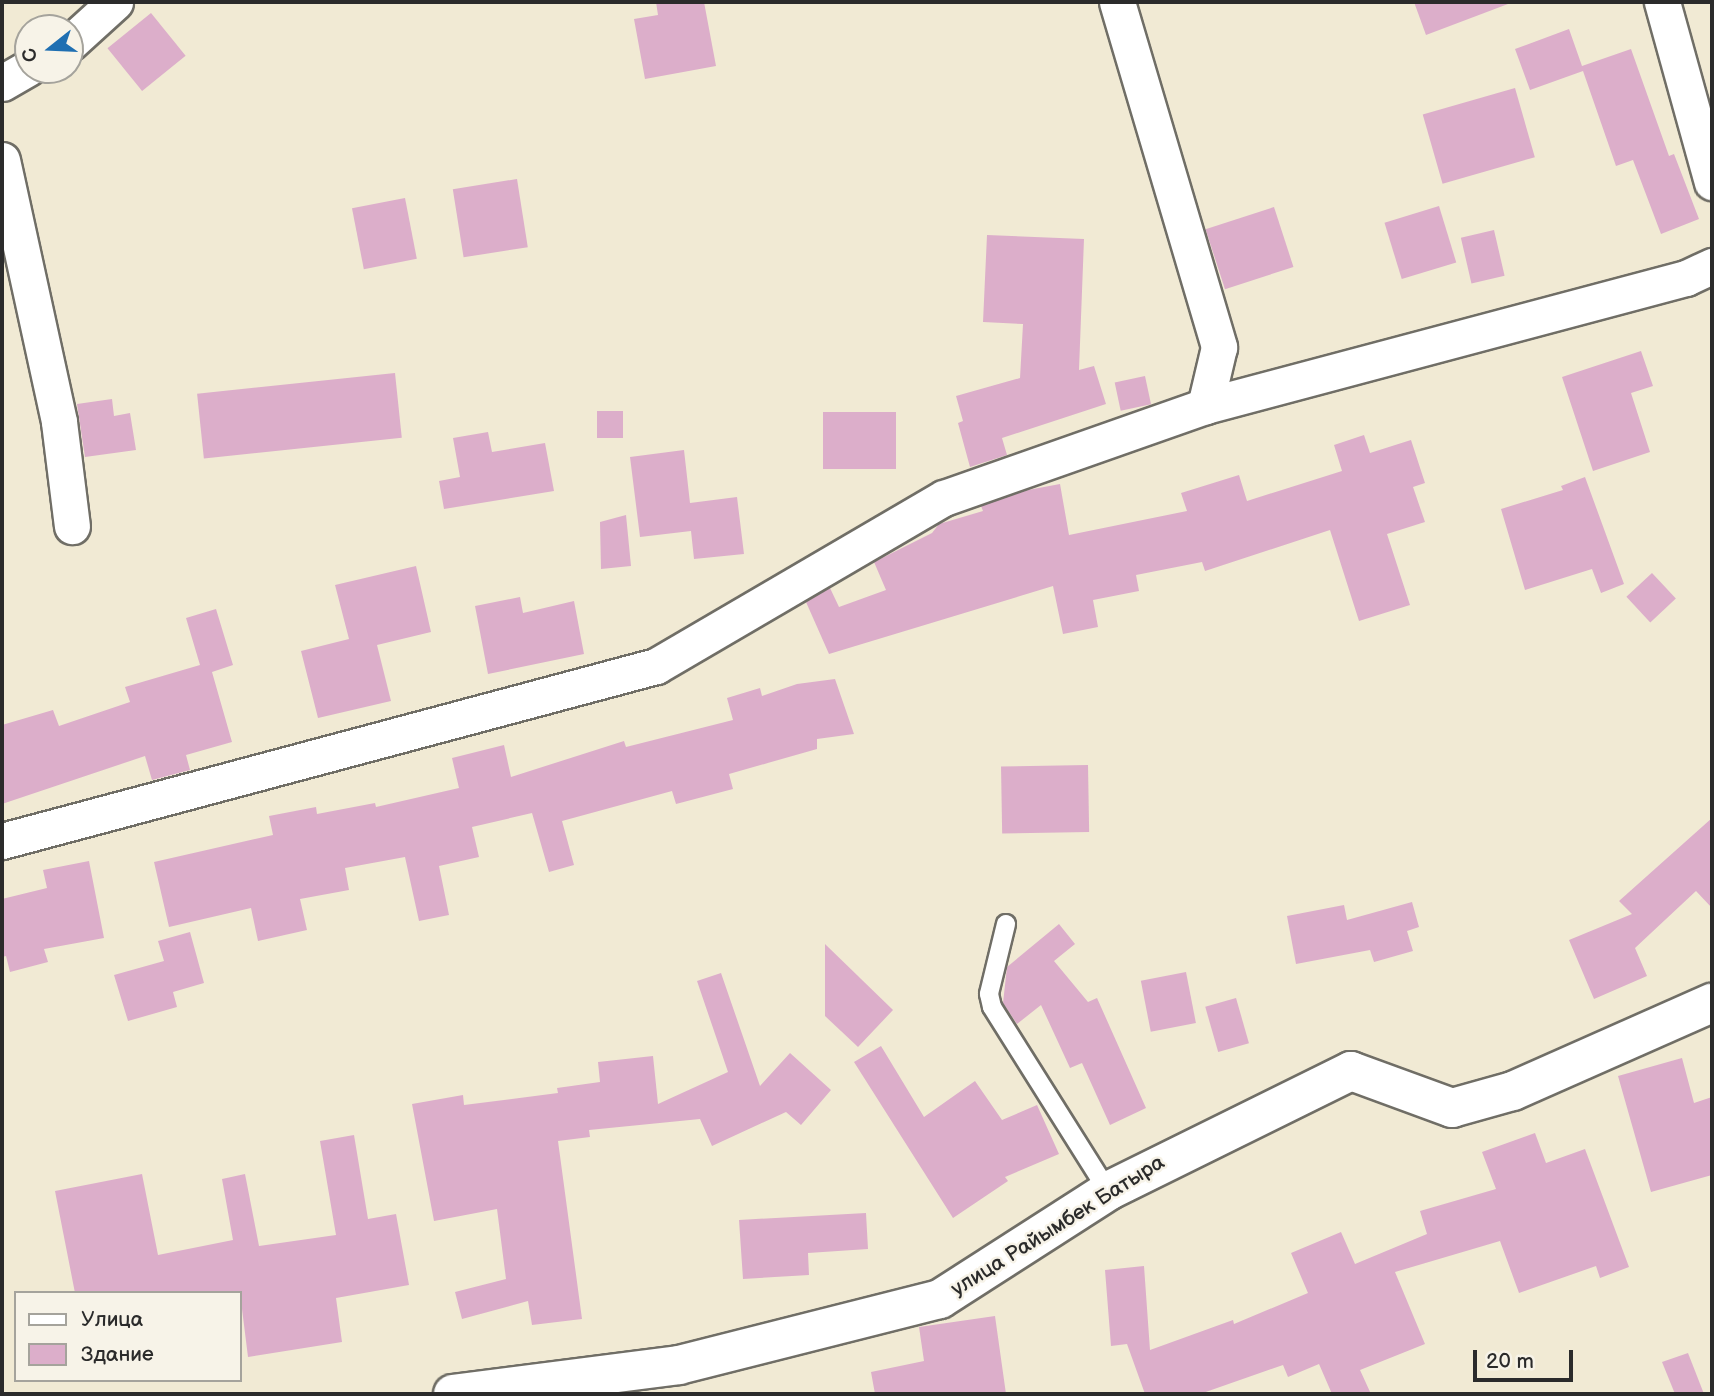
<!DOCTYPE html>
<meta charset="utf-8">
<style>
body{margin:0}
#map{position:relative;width:1714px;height:1396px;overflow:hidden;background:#f1ead4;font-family:"Balsamiq Sans",sans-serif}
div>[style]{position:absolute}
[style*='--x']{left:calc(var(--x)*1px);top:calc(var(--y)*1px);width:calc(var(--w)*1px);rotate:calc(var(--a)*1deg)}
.building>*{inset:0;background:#dcaeca;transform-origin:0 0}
.roads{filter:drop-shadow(2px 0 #706e66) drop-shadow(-2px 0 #706e66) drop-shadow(0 2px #706e66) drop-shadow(0 -2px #706e66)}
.lane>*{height:18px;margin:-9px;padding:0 9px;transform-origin:9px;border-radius:9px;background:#fff}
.street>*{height:35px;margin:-17.5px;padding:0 17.5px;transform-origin:17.5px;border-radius:17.5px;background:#fff}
.secondary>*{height:38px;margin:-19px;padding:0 19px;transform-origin:19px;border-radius:19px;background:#fff}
span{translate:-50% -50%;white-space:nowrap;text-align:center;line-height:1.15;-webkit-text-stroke:5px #f7f3e8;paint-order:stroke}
.street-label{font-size:21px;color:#2b2b2b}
.frame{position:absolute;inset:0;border:4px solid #2b2b2b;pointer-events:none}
.legend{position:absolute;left:14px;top:1291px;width:228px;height:91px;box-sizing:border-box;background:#f7f3e8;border:2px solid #a5a39c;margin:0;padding:9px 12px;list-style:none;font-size:21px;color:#2b2b2b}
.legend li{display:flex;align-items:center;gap:14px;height:35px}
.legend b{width:35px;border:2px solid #a5a39c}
.north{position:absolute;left:14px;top:14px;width:70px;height:70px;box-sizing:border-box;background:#f7f3e8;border:2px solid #a5a39c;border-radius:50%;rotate:252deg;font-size:19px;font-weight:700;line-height:28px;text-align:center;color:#2b2b2b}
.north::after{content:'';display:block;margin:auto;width:24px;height:32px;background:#1f6fb2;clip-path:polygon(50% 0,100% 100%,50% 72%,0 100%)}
.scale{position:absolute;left:1473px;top:1350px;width:100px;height:32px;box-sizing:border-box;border:4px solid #2b2b2b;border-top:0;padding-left:9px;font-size:21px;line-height:24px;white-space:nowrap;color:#2b2b2b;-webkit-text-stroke:5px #f7f3e8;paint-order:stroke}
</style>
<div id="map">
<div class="building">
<i style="clip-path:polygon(656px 2px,704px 2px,716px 66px,645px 79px,634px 19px,658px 15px)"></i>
<i style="clip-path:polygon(1414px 2px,1507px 2px,1508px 4px,1426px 35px)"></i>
<i style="left:151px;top:13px;width:55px;height:56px;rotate:51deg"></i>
<i style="clip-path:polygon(1569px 29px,1582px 66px,1631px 49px,1669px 156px,1674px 154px,1699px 219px,1661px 234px,1633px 160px,1616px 166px,1583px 71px,1530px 90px,1515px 49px)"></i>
<i style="left:1515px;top:88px;width:72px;height:96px;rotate:74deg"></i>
<i style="left:517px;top:179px;width:69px;height:65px;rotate:81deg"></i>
<i style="left:405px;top:198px;width:62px;height:54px;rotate:79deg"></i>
<i style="left:1439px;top:206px;width:59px;height:57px;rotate:73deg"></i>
<i style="left:1274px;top:207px;width:63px;height:72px;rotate:72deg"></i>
<i style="left:1494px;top:230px;width:47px;height:34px;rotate:77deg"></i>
<i style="clip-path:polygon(987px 235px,1084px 239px,1079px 370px,1094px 366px,1106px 404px,1002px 438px,1007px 455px,970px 467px,958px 423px,963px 421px,956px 396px,1020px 378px,1023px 324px,983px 322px)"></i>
<i style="clip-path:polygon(1641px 351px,1653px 386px,1631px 393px,1650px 452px,1593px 471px,1562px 377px)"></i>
<i style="left:395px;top:373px;width:65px;height:199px;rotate:84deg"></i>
<i style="left:1145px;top:376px;width:29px;height:31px;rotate:78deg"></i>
<i style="clip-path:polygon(112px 399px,114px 416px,130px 413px,136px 450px,85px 457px,77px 404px)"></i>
<i style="left:623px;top:411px;width:27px;height:26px;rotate:90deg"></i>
<i style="left:823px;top:412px;width:73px;height:57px"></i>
<i style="clip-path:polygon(488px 432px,492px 452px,545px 443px,554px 491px,444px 509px,439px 481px,460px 477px,453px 438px)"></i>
<i style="clip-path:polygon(1364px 435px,1370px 453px,1411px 440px,1425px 483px,1413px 487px,1425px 522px,1387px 534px,1410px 605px,1359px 621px,1330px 530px,1205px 571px,1202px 562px,1136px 575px,1139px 591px,1093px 600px,1098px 627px,1063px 634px,1053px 586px,829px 654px,806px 602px,830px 588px,839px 607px,886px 590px,874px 562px,932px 533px,939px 524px,983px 511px,981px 506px,1028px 490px,1060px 484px,1069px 535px,1187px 511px,1181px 493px,1239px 475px,1247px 501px,1342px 471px,1334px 445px)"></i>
<i style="clip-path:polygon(684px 450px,690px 503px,737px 497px,744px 554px,694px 559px,691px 531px,640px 537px,630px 457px)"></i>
<i style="clip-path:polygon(1585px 477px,1624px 584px,1601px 593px,1592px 569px,1525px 590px,1501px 509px,1563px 490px,1561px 486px)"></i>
<i style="clip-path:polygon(626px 515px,631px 566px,601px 569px,600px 522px)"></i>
<i style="clip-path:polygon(416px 566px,431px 632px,377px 645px,391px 701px,318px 718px,301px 651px,349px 639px,335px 585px)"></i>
<i style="left:1652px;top:573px;width:35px;height:35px;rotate:47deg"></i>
<i style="clip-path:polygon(520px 597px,523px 613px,574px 601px,584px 654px,488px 674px,475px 606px)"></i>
<i style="clip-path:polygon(216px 609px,233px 665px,212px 672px,232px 742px,186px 755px,190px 770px,152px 780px,145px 756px,2px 804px,2px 725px,53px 710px,59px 726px,130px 702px,125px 687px,200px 665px,186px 618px)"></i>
<i style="clip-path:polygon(835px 679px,854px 734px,817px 739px,817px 749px,729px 774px,733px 789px,676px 804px,672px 791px,562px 821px,574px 865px,549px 872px,532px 813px,472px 827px,479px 857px,439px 866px,449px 915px,419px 921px,405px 857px,345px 868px,349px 890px,300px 899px,307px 930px,258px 941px,251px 908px,169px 927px,154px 862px,273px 835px,269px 816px,316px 807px,317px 814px,375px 803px,376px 807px,459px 788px,452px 758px,504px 745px,511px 777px,624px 741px,626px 747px,733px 720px,727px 698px,760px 688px,762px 696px,797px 684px)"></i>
<i style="left:1088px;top:765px;width:67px;height:87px;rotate:89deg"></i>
<i style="clip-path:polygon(1712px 818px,1712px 908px,1696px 891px,1635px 948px,1647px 976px,1594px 999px,1569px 940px,1632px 914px,1619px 901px)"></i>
<i style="clip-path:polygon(89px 861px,104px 938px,44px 949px,48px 962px,10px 972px,6px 956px,2px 957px,2px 899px,47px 888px,43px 870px)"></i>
<i style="clip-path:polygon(1412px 902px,1419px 927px,1407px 931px,1413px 951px,1374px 962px,1370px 950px,1296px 964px,1287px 916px,1344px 905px,1347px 920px)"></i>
<i style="clip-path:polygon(1059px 924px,1075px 944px,1054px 961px,1088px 1002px,1097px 998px,1146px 1108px,1110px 1125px,1082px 1063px,1070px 1068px,1041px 1005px,1017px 1024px,1003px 1003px,1007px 967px)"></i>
<i style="clip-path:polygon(190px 932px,204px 983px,173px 992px,177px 1007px,128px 1021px,114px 975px,164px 961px,158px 941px)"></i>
<i style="clip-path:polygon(825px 944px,893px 1010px,858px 1047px,825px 1016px)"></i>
<i style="left:1186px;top:972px;width:52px;height:46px;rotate:79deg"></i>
<i style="clip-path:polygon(721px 973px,760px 1086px,790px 1053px,831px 1090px,801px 1125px,786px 1112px,712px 1146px,700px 1119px,589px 1130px,590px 1137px,558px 1141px,582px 1319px,532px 1325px,528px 1301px,462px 1319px,455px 1292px,506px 1279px,497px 1209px,434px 1221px,412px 1104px,463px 1095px,464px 1105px,558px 1093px,557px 1088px,600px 1082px,598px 1062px,653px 1056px,658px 1104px,728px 1072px,697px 981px)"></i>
<i style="left:1236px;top:998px;width:47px;height:32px;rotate:74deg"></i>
<i style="clip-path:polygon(881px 1046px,924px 1117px,975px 1081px,1002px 1120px,1037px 1105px,1059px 1154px,1005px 1177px,1008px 1181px,953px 1218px,854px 1062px)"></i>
<i style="clip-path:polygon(1682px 1058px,1694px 1103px,1712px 1097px,1712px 1175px,1651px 1192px,1618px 1076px)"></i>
<i style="clip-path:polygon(1535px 1133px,1546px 1163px,1585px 1149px,1629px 1267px,1600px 1278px,1596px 1266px,1519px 1293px,1500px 1241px,1395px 1272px,1425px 1344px,1360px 1370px,1371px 1394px,1332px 1394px,1319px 1364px,1288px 1377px,1283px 1365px,1200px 1394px,1145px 1394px,1127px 1344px,1111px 1346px,1105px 1270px,1144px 1266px,1150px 1350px,1233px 1320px,1234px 1324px,1308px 1293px,1291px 1253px,1341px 1232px,1355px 1264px,1427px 1234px,1420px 1211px,1496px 1189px,1482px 1152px)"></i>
<i style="clip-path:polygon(354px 1135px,368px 1219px,396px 1214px,409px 1285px,336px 1298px,342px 1342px,248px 1357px,240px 1293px,75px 1293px,55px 1191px,142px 1174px,158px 1255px,233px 1240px,222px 1179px,245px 1174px,259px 1246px,336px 1235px,320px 1141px)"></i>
<i style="clip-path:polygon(866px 1213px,868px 1249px,808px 1253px,809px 1275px,743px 1279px,739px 1220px)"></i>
<i style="clip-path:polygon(995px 1316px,1006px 1394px,875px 1394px,871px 1372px,924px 1361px,919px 1327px)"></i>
<i style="clip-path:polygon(1688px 1353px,1704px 1394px,1675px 1394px,1662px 1362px)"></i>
</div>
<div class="roads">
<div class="lane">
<i style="--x:1006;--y:924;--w:72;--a:103.7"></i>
<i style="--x:989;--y:994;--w:13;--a:77"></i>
<i style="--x:992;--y:1007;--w:218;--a:57.8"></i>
</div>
<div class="street">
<i style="--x:1117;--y:2;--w:360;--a:73.5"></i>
<i style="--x:1219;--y:347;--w:61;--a:103.3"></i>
<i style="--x:1662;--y:2;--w:187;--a:74.5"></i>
<i style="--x:70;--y:43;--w:61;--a:-42.3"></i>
<i style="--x:2;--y:83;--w:30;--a:-30"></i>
<i style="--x:2;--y:160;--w:268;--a:77.7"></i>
<i style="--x:59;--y:422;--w:105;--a:82.9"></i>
<i style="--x:2;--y:841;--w:677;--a:-14.98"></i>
<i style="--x:656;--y:666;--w:333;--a:-30.3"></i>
<i style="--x:944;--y:498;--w:277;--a:-19.4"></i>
<i style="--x:1205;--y:406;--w:498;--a:-14.9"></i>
<i style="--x:1686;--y:278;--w:29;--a:-25"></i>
</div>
<div class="secondary">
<i style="--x:453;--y:1394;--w:228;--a:-7.3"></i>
<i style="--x:679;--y:1365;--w:269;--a:-14.2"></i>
<i style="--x:940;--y:1299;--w:200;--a:-32.7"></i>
<i style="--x:1108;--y:1191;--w:271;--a:-26.3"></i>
<i style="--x:1351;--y:1071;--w:108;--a:20.1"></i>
<i style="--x:1452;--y:1108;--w:63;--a:-15.6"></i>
<i style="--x:1513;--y:1091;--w:218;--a:-23.9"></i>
</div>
</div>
<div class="street-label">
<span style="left:1058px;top:1226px;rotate:-32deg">улица Райымбек Батыра</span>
</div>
<div class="frame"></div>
<ul class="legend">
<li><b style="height:9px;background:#fff"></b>Улица</li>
<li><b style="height:19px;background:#dcaeca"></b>Здание</li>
</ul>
<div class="north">С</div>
<div class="scale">20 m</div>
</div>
